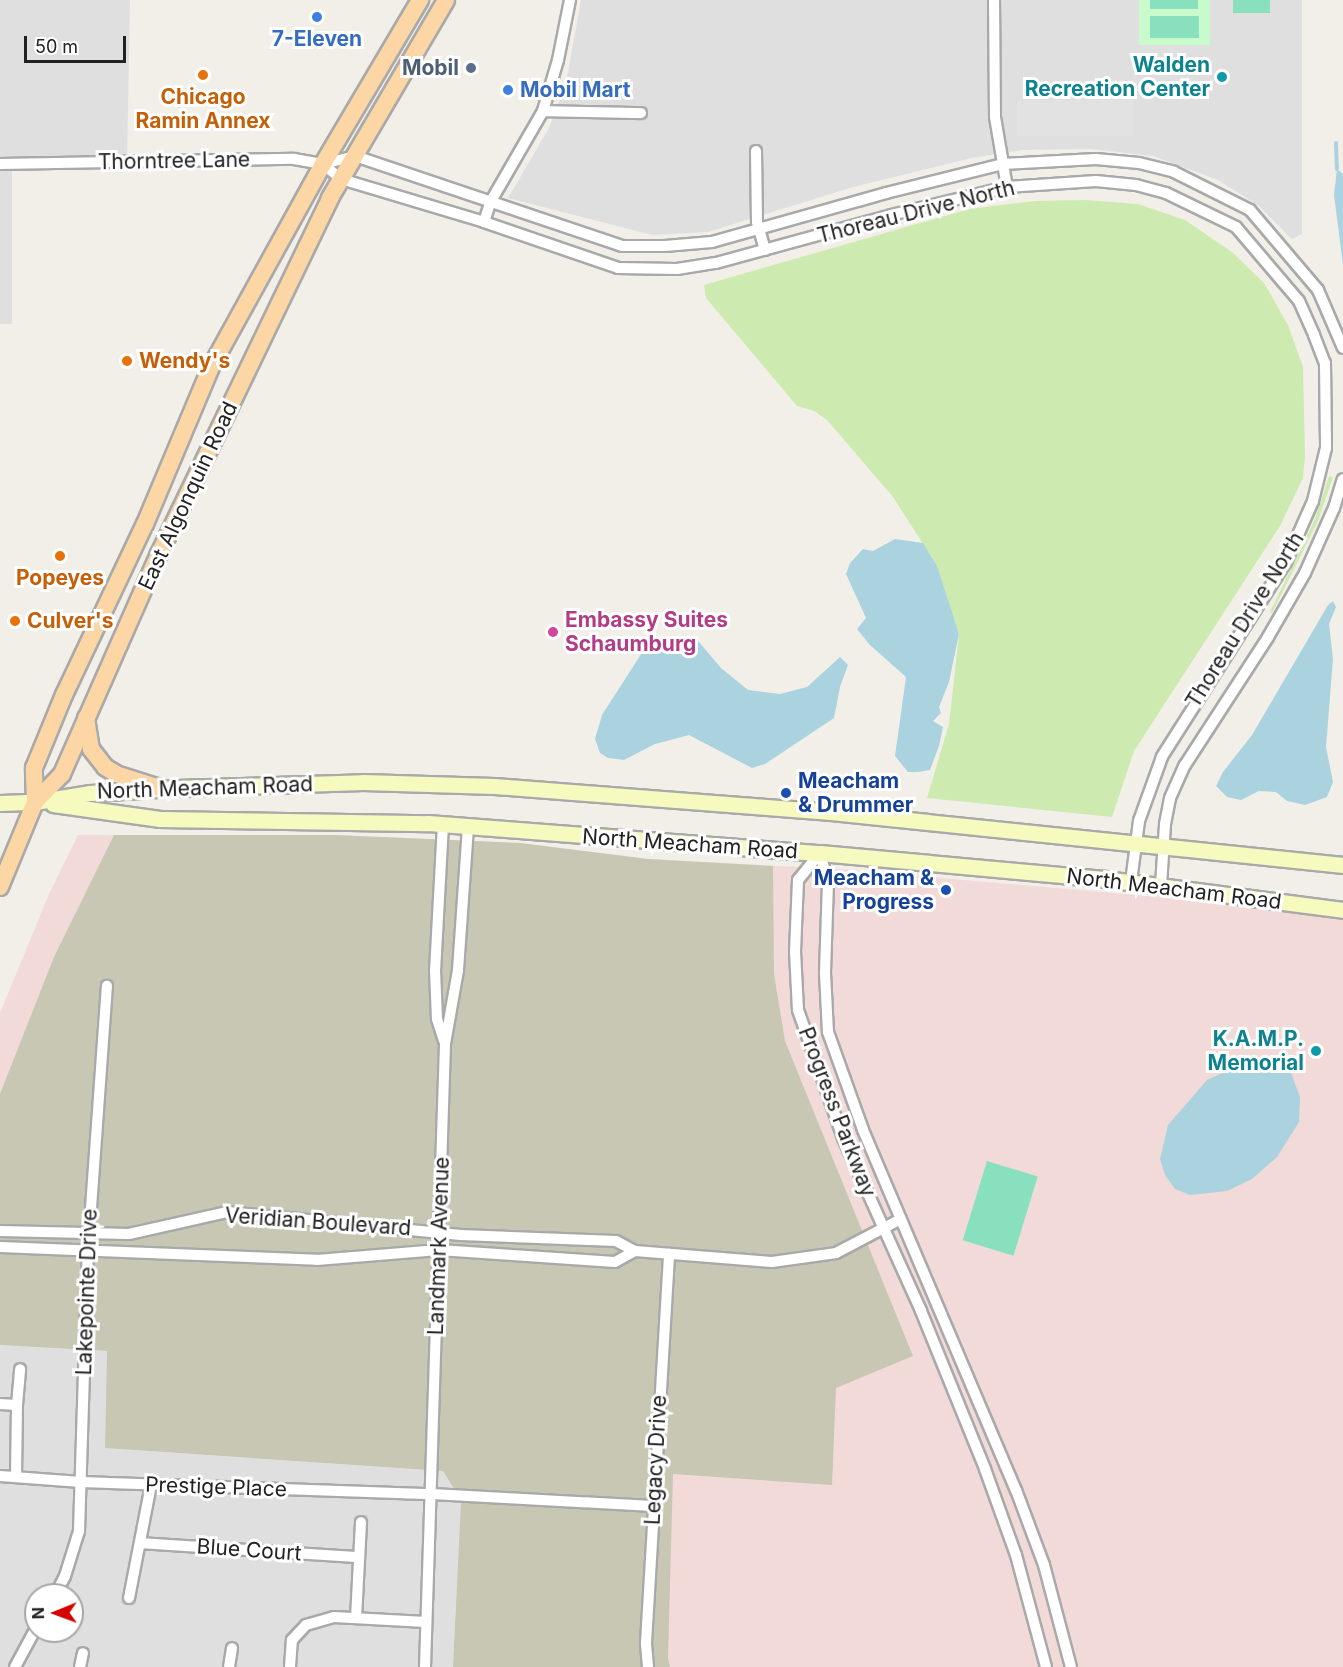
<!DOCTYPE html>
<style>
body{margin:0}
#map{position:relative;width:1343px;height:1667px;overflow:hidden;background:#f2efe9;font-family:Inter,sans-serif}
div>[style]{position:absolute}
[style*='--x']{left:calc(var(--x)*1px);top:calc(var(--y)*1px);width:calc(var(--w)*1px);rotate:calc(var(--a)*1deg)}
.residential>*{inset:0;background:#e0dfdf}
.commercial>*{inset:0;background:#f2dad9}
.construction>*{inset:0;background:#c7c7b4}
.grass>*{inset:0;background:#cdebb0}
.park>*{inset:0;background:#c8facc;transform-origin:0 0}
.pitch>*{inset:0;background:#88e0be;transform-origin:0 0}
.parking>*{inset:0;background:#e2e2e2;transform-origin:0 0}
.water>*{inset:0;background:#aad3df}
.stream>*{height:4px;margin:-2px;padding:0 2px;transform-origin:2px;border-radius:2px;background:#aad3df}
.roads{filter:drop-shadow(2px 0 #a9a9a9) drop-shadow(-2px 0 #a9a9a9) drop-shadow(0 2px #a9a9a9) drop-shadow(0 -2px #a9a9a9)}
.minor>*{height:10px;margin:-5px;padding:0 5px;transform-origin:5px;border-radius:5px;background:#fff}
.secondary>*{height:15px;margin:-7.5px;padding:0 7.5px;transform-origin:7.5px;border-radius:7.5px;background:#f7fabf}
.primary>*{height:16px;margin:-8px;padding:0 8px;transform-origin:8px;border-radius:8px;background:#fcd6a4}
.dots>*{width:16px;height:16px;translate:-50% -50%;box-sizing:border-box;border:3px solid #fff;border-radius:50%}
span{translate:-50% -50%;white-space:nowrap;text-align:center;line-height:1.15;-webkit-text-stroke:6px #fff;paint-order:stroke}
.shop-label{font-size:21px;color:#366cbe;font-weight:700}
.left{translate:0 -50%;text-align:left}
.culture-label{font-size:21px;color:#0d838f;font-weight:700}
.right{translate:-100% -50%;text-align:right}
.service-label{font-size:21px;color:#4e5e75;font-weight:700}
.food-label{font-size:21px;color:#c56008;font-weight:700}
.street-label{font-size:21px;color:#222}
.hotel-label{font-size:21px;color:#b23c85;font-weight:700}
.transit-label{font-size:21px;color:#164399;font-weight:700}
.north{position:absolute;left:24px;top:1583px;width:60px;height:60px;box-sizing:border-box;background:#fff;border:2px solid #a7a7a7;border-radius:50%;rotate:269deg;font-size:16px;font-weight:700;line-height:24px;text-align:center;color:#222}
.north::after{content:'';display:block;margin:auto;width:21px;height:27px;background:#d40000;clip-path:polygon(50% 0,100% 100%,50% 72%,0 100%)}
.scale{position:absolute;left:24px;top:36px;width:102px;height:27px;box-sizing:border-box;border:3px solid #222;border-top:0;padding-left:8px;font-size:18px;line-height:21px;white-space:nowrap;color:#222;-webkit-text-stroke:4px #fff;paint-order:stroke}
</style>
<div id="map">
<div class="residential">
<i style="clip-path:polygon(0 0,130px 0,127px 162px,12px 164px,12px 324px,0 324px)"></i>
<i style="clip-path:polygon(581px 0,1302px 0,1302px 234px,1292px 239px,1259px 206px,1218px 180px,1153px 156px,1091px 149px,1023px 150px,972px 158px,853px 187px,708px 232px,652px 235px,508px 198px,549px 128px,566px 83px)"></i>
<i style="clip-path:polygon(evenodd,0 1345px,107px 1351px,105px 1448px,443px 1471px,461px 1500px,453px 1667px,0 1667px,0 1345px,36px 1595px,72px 1595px,72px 1631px,36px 1631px,36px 1595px)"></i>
</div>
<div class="commercial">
<i style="clip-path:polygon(78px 835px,335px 835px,520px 843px,648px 859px,838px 869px,1343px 913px,1343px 1667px,453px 1667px,461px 1500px,443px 1471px,105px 1448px,107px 1351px,0 1345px,0 1013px,49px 894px)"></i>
</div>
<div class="construction">
<i style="clip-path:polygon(114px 835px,335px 835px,520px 843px,648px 859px,773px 866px,774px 974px,785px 1041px,913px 1356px,836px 1388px,832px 1485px,673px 1474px,668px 1658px,670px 1667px,453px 1667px,461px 1500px,443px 1471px,105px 1448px,107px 1351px,0 1345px,0 1094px,54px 957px)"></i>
</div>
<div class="grass">
<i style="clip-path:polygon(1085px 200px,1138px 204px,1185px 220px,1232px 252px,1264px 283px,1288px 325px,1303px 367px,1305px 455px,1303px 478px,1280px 526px,1134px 751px,1112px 817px,927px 798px,949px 724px,959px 634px,934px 561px,893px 497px,827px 420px,814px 411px,797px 406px,706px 298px,704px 285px,969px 209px,1035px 201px)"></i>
<i style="clip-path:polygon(1329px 476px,1333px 477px,1318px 521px,1272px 613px,1270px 612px,1315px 519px)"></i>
</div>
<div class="park">
<i style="left:1139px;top:0;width:71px;height:45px"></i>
</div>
<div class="pitch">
<i style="left:1150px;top:0;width:48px;height:9px"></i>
<i style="left:1233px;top:0;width:37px;height:13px"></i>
<i style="left:1150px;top:16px;width:49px;height:22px"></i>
<i style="left:987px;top:1161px;width:53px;height:83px;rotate:17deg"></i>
</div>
<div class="parking">
<i style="left:1133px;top:100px;width:36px;height:116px;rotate:90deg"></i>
</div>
<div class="water">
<i style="clip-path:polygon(1337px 169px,1343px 174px,1343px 265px,1334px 195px)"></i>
<i style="clip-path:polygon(895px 539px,923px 543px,937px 566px,959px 634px,949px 682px,939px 707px,941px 713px,933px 721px,943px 727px,939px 746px,930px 770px,918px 772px,908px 772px,895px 756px,906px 677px,870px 645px,857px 629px,866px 618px,846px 574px,850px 563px,863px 549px,873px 551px)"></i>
<i style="clip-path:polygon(1333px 601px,1336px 607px,1329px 624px,1333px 659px,1326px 747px,1333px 782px,1327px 797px,1305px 805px,1287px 801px,1276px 792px,1259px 791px,1241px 800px,1227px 797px,1216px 786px,1223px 772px,1252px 735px,1328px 605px)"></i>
<i style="clip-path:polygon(668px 638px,699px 642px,721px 668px,748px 690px,780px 694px,807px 687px,840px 657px,848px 665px,840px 687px,834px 718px,765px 764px,752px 768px,689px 735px,655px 744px,624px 760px,608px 758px,600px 753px,595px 739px,602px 715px,645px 648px)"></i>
<i style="clip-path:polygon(1260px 1062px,1276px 1063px,1291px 1073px,1300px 1097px,1299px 1122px,1277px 1157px,1252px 1179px,1227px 1191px,1190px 1195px,1175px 1189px,1165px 1175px,1160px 1159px,1168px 1125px,1207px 1080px,1238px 1066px)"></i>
</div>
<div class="stream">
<i style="--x:1336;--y:143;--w:26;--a:88"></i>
</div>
<div class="roads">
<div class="minor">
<i style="--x:994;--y:0;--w:117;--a:89.5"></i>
<i style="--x:995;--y:117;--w:71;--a:80.3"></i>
<i style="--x:543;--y:111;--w:98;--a:1.2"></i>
<i style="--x:756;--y:151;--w:71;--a:89.2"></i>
<i style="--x:757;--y:222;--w:29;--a:74"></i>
<i style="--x:0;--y:164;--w:294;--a:-1"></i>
<i style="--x:294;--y:159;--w:29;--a:10"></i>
<i style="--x:323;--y:164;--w:23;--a:40"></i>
<i style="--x:341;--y:179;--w:149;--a:16.7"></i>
<i style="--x:484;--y:222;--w:142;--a:18.9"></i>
<i style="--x:618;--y:268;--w:59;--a:1"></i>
<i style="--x:677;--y:269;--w:39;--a:-9"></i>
<i style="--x:716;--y:263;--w:181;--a:-15.3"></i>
<i style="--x:891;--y:215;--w:119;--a:-13.6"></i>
<i style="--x:1007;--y:187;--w:89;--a:-3.9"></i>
<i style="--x:1096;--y:181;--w:40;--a:5.7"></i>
<i style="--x:1136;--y:185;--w:31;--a:15"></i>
<i style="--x:1166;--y:193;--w:78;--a:25.9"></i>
<i style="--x:1236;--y:227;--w:97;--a:49.6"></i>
<i style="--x:1299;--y:301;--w:37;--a:66"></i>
<i style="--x:1314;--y:335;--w:30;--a:69"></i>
<i style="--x:1325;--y:363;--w:85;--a:89.3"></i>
<i style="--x:1326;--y:448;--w:55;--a:103.8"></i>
<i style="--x:1313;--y:501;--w:67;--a:113.9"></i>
<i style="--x:1286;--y:562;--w:231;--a:122.5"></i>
<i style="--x:1162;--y:757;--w:68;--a:109.8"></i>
<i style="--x:1139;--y:821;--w:62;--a:97.5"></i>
<i style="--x:323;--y:164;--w:33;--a:-14"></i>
<i style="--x:355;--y:156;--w:282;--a:18.6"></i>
<i style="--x:622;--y:246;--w:43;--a:0"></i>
<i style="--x:665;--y:246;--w:47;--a:-4.9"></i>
<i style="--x:712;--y:242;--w:181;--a:-15.7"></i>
<i style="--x:886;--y:193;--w:121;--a:-13.9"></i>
<i style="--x:1003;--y:164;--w:93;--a:-3.1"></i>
<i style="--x:1096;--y:159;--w:43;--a:5.3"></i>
<i style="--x:1139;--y:163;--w:36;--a:14"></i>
<i style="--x:1174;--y:172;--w:85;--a:26.6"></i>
<i style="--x:1250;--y:210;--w:105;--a:49.6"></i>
<i style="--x:1318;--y:290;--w:63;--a:66.7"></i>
<i style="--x:484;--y:222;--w:22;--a:-72"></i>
<i style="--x:491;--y:201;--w:104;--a:-60"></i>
<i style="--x:543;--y:111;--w:53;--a:-73.6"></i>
<i style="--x:558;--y:60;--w:61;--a:-78.7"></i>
<i style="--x:443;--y:824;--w:146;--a:93.1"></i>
<i style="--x:435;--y:970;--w:49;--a:87.7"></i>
<i style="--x:437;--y:1019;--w:23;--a:72"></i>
<i style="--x:820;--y:853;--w:35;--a:129"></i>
<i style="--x:798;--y:880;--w:71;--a:92.4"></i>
<i style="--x:795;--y:951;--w:59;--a:87.1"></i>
<i style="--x:798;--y:1010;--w:136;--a:70.6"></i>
<i style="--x:843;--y:1138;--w:190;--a:65.7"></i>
<i style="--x:921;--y:1311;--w:170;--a:67.9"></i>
<i style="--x:985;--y:1469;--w:91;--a:70.2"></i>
<i style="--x:1016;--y:1555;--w:116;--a:75"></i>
<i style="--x:820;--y:853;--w:30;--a:75"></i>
<i style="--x:828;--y:882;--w:91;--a:91.9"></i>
<i style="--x:825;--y:973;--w:59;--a:87.1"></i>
<i style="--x:828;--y:1032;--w:104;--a:70.3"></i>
<i style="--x:863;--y:1130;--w:391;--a:67"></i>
<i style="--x:1016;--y:1490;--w:80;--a:69.5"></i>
<i style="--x:1044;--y:1565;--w:106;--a:75.2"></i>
<i style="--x:1161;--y:885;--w:61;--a:-86.2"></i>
<i style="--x:1165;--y:824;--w:26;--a:-79"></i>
<i style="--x:1170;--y:798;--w:36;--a:-66"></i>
<i style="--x:1185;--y:765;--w:153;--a:-57"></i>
<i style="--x:1268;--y:637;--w:74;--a:-60"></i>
<i style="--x:1305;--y:573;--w:71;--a:-66"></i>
<i style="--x:1334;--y:508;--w:30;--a:-73"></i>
<i style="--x:0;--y:1231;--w:129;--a:1.3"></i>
<i style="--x:129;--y:1234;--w:100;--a:-12.7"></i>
<i style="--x:227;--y:1212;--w:235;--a:5.6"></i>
<i style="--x:461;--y:1235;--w:155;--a:2.2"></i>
<i style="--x:616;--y:1241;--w:21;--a:28"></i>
<i style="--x:635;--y:1251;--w:137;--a:4.6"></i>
<i style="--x:772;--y:1262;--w:65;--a:-8"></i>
<i style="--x:836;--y:1253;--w:73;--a:-27.6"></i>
<i style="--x:0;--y:1247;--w:317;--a:2.3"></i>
<i style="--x:317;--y:1260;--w:122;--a:-4.7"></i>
<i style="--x:439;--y:1250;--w:176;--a:3.9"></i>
<i style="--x:615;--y:1262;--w:23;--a:-29"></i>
<i style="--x:0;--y:1404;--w:17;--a:3"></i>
<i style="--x:17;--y:1405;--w:72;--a:90.8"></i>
<i style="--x:17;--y:1405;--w:36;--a:-85"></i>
<i style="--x:0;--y:1476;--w:81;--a:4.2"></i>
<i style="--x:81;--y:1482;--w:351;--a:2"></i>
<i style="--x:432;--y:1494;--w:221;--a:3.1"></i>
<i style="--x:140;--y:1543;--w:219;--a:3.7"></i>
<i style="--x:55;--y:1595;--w:21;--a:-62"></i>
<i style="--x:65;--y:1576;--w:47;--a:-72.7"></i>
<i style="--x:79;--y:1531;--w:281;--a:-88.2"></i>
<i style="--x:88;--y:1250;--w:265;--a:-85.9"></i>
<i style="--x:129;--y:1598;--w:115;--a:-79"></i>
<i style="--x:356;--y:1618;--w:96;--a:-87"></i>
<i style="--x:15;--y:1667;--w:44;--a:-61.7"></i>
<i style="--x:80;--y:1667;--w:14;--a:-78"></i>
<i style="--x:229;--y:1667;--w:19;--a:-81"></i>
<i style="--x:290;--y:1667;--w:27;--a:-86"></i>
<i style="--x:292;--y:1640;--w:21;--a:-47"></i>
<i style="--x:306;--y:1625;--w:29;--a:-16"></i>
<i style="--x:334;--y:1617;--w:92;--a:3.1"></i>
<i style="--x:425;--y:1667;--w:623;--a:-88.16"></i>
<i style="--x:445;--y:1044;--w:75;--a:-80"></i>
<i style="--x:458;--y:970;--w:144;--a:-86"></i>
<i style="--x:648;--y:1667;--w:24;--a:-95"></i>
<i style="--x:646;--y:1643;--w:390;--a:-86.6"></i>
</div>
<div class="secondary">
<i style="--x:0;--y:803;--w:35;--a:-2"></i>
<i style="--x:35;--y:802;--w:56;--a:-9.3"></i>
<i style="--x:90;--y:793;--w:86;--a:-3.3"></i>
<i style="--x:176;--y:788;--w:187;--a:-1.8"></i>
<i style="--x:363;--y:782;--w:131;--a:1.7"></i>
<i style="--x:494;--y:786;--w:338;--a:4.4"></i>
<i style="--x:831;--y:812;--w:515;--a:5.91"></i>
<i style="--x:53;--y:804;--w:108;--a:8"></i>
<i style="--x:160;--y:819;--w:268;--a:0.9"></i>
<i style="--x:428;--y:823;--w:393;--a:4.4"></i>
<i style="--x:820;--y:853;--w:286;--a:5.2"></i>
<i style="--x:1105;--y:879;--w:240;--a:7.4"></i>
</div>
<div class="primary">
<i style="--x:86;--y:718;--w:31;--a:81"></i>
<i style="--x:91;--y:749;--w:23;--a:52"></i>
<i style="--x:105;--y:767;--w:13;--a:32"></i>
<i style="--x:116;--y:774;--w:49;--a:17.7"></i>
<i style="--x:35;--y:802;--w:34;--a:-92"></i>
<i style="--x:34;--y:768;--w:79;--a:-67.7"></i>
<i style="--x:64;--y:695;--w:189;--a:-64.7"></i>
<i style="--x:145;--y:524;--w:170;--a:-67.2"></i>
<i style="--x:211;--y:367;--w:232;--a:-61.1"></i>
<i style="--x:323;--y:164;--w:191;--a:-59.4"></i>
<i style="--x:0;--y:887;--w:92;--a:-67.6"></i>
<i style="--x:35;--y:802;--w:39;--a:-46"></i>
<i style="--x:62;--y:774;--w:240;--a:-66.2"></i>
<i style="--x:159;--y:554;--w:395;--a:-64.3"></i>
<i style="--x:330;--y:198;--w:229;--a:-59.6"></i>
</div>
</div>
<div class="dots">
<i style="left:317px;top:17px;background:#3f7fe0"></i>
<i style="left:471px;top:68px;background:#5c6f8a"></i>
<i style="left:203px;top:75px;background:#e8710a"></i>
<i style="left:1222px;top:77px;background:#0f9aa8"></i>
<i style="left:508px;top:90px;background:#3f7fe0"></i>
<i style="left:127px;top:361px;background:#e8710a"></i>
<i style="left:60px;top:556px;background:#e8710a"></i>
<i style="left:15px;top:621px;background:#e8710a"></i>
<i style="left:553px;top:632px;background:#d1479c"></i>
<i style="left:786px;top:793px;background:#1a4fb4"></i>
<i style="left:946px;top:890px;background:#1a4fb4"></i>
<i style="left:1316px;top:1051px;background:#0f9aa8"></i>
</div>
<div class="shop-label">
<span style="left:317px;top:39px">7-Eleven</span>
<span class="left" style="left:520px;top:90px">Mobil Mart</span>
</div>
<div class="culture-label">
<span class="right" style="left:1210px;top:77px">Walden<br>Recreation Center</span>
<span class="right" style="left:1304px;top:1051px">K.A.M.P.<br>Memorial</span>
</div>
<div class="service-label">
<span class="right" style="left:459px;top:68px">Mobil</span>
</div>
<div class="food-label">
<span style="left:203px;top:109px">Chicago<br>Ramin Annex</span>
<span class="left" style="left:139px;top:361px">Wendy's</span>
<span style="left:60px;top:578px">Popeyes</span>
<span class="left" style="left:27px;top:621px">Culver's</span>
</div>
<div class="street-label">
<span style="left:174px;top:161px;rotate:-1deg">Thorntree Lane</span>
<span style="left:916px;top:212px;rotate:-14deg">Thoreau Drive North</span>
<span style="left:188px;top:496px;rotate:-65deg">East Algonquin Road</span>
<span style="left:1245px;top:620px;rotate:-58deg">Thoreau Drive North</span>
<span style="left:205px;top:788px;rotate:-2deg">North Meacham Road</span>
<span style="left:690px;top:844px;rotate:4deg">North Meacham Road</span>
<span style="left:1174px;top:889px;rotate:7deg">North Meacham Road</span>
<span style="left:837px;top:1112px;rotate:69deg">Progress Parkway</span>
<span style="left:318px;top:1222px;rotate:4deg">Veridian Boulevard</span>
<span style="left:439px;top:1246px;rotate:-88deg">Landmark Avenue</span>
<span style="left:87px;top:1292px;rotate:-88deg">Lakepointe Drive</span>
<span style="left:656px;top:1460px;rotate:-87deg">Legacy Drive</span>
<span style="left:216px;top:1487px;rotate:2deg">Prestige Place</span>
<span style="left:249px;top:1550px;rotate:4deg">Blue Court</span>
</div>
<div class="hotel-label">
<span class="left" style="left:565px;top:632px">Embassy Suites<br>Schaumburg</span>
</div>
<div class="transit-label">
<span class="left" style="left:798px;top:793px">Meacham<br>&amp; Drummer</span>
<span class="right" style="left:934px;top:890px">Meacham &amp;<br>Progress</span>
</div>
<div class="north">N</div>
<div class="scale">50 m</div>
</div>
